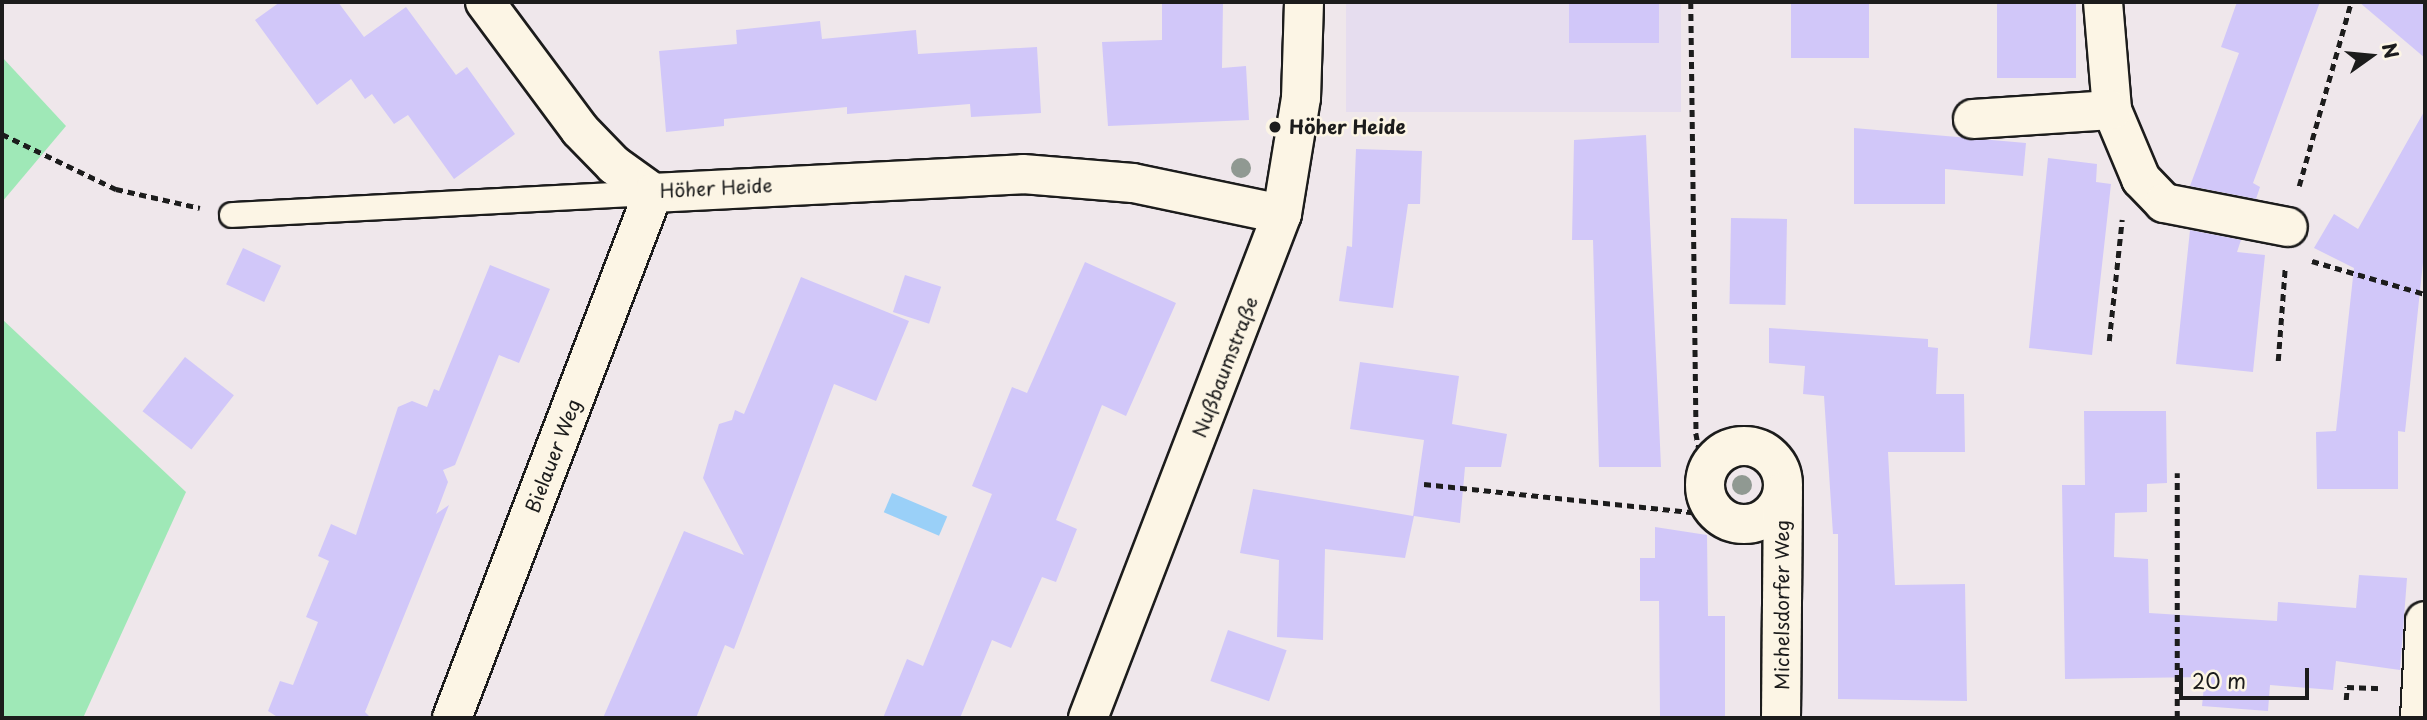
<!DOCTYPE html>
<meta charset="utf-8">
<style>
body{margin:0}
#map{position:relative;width:2427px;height:720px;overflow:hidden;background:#efe7eb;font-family:"Playpen Sans",sans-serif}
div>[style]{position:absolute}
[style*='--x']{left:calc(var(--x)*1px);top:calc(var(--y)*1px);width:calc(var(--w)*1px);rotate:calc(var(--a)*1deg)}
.built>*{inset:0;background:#e6ddef;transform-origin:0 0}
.green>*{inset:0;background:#9fe8b7}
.water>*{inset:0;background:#9ad0f8;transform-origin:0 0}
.building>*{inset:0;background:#d1c7f9;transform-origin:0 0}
.path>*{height:4.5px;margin-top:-2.25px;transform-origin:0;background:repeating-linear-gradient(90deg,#1c1c1c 0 7px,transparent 0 12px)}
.roads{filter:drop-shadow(2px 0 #1c1c1c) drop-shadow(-2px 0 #1c1c1c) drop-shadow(0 2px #1c1c1c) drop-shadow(0 -2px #1c1c1c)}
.service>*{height:24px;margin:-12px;padding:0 12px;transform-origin:12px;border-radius:12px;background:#fcf5e5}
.minor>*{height:38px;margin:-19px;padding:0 19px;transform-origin:19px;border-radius:19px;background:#fcf5e5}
.minor>.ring{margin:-19px;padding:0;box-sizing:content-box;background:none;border:38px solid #fcf5e5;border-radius:50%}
.trees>*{width:20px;height:20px;margin:-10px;border-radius:50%;background:#909992}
.dots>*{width:19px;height:19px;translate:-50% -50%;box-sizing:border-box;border:4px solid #fcf5e5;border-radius:50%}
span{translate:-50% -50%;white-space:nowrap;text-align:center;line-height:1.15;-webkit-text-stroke:5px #fcf5e5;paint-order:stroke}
.poi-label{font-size:19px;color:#1c1c1c;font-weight:700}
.left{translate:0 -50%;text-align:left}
.street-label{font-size:19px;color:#1c1c1c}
.frame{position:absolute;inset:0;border:4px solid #1c1c1c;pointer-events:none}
.north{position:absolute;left:2336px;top:21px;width:70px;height:70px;-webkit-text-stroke:5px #fcf5e5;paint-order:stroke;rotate:75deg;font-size:19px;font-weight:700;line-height:28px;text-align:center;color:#1c1c1c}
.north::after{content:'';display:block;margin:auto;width:24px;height:32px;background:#1c1c1c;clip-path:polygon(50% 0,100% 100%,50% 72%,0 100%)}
.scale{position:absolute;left:2179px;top:668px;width:130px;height:32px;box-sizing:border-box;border:4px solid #1c1c1c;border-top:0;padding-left:9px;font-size:21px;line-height:24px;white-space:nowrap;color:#1c1c1c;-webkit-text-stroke:5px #fcf5e5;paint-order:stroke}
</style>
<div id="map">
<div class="built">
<i style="left:1346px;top:2px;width:335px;height:110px"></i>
</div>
<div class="green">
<i style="clip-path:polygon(2px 57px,66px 126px,2px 202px)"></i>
<i style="clip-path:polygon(2px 319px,186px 492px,83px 718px,2px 718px)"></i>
</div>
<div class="water">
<i style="left:892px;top:493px;width:60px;height:21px;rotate:23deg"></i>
</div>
<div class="building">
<i style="clip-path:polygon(280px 2px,338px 2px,364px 37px,406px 7px,456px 75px,467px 67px,515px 134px,454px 179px,408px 115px,394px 124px,372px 94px,365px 99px,351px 79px,317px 105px,255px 20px)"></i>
<i style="clip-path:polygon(1162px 2px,1223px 2px,1222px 68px,1246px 66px,1249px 120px,1108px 126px,1102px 42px,1162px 40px)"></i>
<i style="left:1569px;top:2px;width:90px;height:41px"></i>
<i style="left:1791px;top:2px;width:78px;height:56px"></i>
<i style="left:1997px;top:2px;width:79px;height:76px"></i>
<i style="clip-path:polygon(2237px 2px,2320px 2px,2253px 183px,2260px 187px,2256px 199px,2190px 186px,2239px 53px,2221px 47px)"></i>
<i style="clip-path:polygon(2359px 2px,2425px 2px,2425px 58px)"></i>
<i style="clip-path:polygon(820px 21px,822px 39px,916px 30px,918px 54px,1037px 47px,1041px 113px,971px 117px,970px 104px,847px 114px,847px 107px,724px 119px,724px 126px,666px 132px,659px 51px,737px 44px,736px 30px)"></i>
<i style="clip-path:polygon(2425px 110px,2425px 244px,2405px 432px,2398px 431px,2398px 489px,2317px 489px,2316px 432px,2336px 431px,2354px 268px,2314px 248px,2334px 214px,2358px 229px)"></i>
<i style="clip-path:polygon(1854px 128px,2026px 143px,2023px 176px,1945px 169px,1945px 204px,1854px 204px)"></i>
<i style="clip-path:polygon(1646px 135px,1661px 467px,1599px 467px,1593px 240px,1572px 240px,1574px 140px)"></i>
<i style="clip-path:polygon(1356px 149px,1422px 151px,1420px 204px,1408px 204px,1393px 308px,1339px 301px,1347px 246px,1352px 247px)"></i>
<i style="clip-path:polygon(2048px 158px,2097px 164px,2096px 182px,2111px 184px,2092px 355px,2029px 348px)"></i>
<i style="left:1731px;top:218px;width:56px;height:86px;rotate:1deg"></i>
<i style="clip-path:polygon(2190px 230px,2241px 240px,2237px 252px,2265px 255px,2253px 372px,2176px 364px)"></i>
<i style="left:243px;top:248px;width:42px;height:40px;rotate:25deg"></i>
<i style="clip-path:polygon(1085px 262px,1176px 303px,1126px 416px,1102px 405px,1056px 520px,1077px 529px,1056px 582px,1042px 577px,1011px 648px,992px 640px,960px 718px,883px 718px,907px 659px,923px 666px,992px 494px,972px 486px,1012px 387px,1027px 393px)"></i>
<i style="clip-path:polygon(490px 265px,550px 289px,519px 363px,499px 355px,455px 465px,443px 470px,448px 482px,436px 514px,449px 505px,365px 712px,371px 718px,279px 718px,268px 711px,280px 681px,293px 685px,318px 622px,306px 617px,329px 561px,318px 556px,331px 524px,356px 535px,398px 407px,412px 401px,427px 407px,434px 389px,439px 391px)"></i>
<i style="left:905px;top:275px;width:38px;height:39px;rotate:18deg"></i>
<i style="clip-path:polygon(801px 277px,909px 321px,876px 401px,834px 384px,734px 649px,725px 645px,696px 718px,603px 718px,684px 531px,744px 555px,703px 478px,719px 424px,732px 420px,735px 410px,744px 414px)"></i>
<i style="clip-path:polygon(1769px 328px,1928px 339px,1928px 347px,1938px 348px,1936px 394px,1964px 394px,1965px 452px,1888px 452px,1895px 585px,1965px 584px,1967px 701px,1838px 699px,1838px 534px,1833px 534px,1824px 396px,1803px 394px,1805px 366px,1769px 363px)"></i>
<i style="left:185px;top:357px;width:62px;height:69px;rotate:38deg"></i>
<i style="clip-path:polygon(1360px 362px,1459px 376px,1452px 424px,1507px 434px,1501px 467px,1465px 467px,1460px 523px,1414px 516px,1405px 558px,1325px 549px,1323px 640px,1277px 637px,1279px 560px,1240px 553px,1253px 489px,1413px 516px,1424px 440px,1350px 429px)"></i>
<i style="clip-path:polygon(2084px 411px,2166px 411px,2167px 483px,2147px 484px,2147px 512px,2115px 513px,2114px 557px,2148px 559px,2149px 613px,2277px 621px,2278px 602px,2356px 608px,2359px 575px,2407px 578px,2400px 670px,2336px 661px,2333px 690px,2270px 685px,2268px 711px,2202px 706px,2205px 677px,2065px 679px,2062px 485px,2085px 485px)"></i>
<i style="clip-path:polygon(1655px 527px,1707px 535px,1708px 616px,1725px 616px,1725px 718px,1660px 718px,1659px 601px,1640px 601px,1640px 558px,1655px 558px)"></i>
<i style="left:1228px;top:630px;width:62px;height:54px;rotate:19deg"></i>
</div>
<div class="path">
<i style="--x:1691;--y:2;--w:431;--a:89.3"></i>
<i style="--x:1696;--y:433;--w:50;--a:79.6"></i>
<i style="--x:2;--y:134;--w:127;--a:25.8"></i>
<i style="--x:116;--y:189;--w:86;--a:12.7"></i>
<i style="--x:2299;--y:186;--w:191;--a:-74.2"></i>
<i style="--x:2312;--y:261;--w:118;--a:16.3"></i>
<i style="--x:2109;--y:341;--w:122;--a:-83.9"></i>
<i style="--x:2278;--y:361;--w:94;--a:-85.7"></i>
<i style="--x:1424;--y:484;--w:296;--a:6"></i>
<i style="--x:2346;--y:700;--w:13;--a:-86"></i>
<i style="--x:2347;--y:687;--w:35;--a:2"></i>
<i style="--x:2177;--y:718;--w:245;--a:-90"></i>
</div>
<div class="roads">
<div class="service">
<i style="--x:232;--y:215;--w:422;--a:-3"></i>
</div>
<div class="minor">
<i style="--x:485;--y:2;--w:159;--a:53.4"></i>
<i style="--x:580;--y:130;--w:49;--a:45.8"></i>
<i style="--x:614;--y:165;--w:48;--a:35.7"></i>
<i style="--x:653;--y:193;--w:370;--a:-2.9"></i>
<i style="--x:1023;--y:174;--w:110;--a:4.7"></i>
<i style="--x:1133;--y:183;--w:152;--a:11.8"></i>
<i style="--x:2103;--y:2;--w:108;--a:85.2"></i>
<i style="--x:2112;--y:110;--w:75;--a:67.2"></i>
<i style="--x:2141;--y:179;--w:33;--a:46"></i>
<i style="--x:2164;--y:203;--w:126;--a:11"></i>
<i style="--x:1973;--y:119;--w:139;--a:-3.7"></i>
<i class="ring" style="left:1705px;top:446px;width:40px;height:40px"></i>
<i style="--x:452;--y:718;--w:562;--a:-69.05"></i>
<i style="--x:1088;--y:718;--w:540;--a:-68.95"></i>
<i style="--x:1282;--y:214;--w:118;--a:-80.7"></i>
<i style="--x:1301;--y:98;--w:96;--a:-88.2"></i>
<i style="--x:1781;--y:718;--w:226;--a:-89.5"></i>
<i style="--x:2420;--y:718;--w:97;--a:-87"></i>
</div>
</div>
<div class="trees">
<i style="left:1241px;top:168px"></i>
<i style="left:1742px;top:485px"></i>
</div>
<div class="dots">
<i style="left:1275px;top:127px;background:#1c1c1c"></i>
</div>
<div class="poi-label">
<span class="left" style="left:1289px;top:127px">Höher Heide</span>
</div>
<div class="street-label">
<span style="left:716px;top:188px;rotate:-3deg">Höher Heide</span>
<span style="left:1225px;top:367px;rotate:-69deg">Nußbaumstraße</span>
<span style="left:553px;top:456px;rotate:-69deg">Bielauer Weg</span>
<span style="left:1782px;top:605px;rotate:-90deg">Michelsdorfer Weg</span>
</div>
<div class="frame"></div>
<div class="north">N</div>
<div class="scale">20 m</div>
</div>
